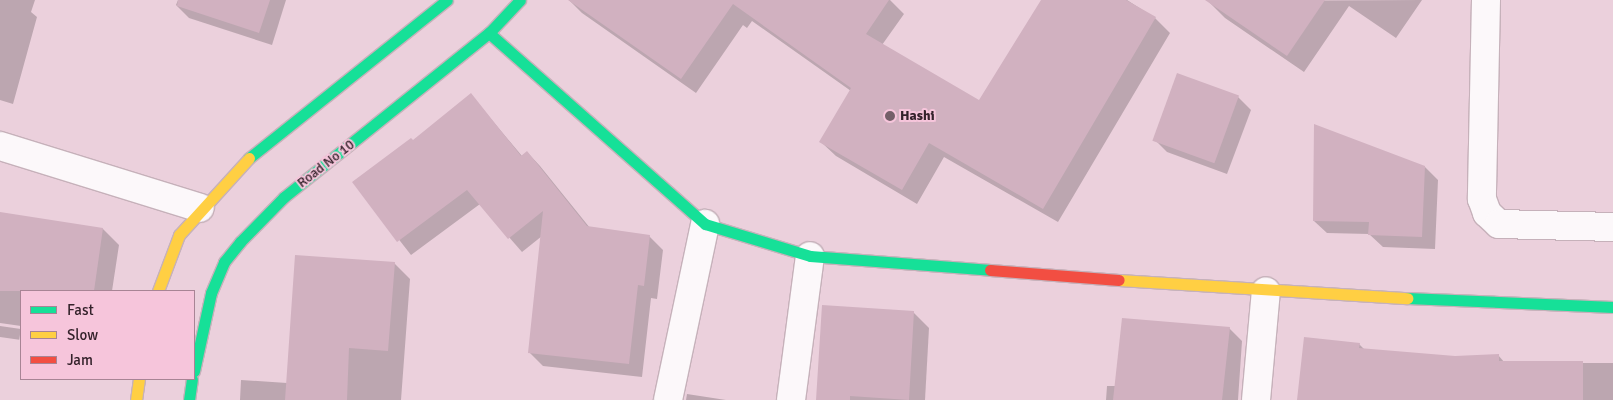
<!DOCTYPE html>
<style>
body{margin:0}
#map{position:relative;width:1613px;height:400px;overflow:hidden;background:#ebd0dc;font-family:Signika,sans-serif}
div>[style]{position:absolute}
[style*='--x']{left:calc(var(--x)*1px);top:calc(var(--y)*1px);width:calc(var(--w)*1px);rotate:calc(var(--a)*1deg)}
.shadow>*{inset:0;background:#0003;transform-origin:0 0}
.building>*{inset:0;background:#d1b1c0;transform-origin:0 0}
.roads{filter:drop-shadow(1px 0 #c6b1ba) drop-shadow(-1px 0 #c6b1ba) drop-shadow(0 1px #c6b1ba) drop-shadow(0 -1px #c6b1ba)}
.street>*{height:28px;margin:-14px;padding:0 14px;transform-origin:14px;border-radius:14px;background:#fcf8fa}
.fast>*{height:11px;margin:-5.5px;padding:0 5.5px;transform-origin:5.5px;border-radius:5.5px;background:#16e098}
.slow>*{height:11px;margin:-5.5px;padding:0 5.5px;transform-origin:5.5px;border-radius:5.5px;background:#ffcf43}
.jam>*{height:11px;margin:-5.5px;padding:0 5.5px;transform-origin:5.5px;border-radius:5.5px;background:#f24e42}
.dots>*{width:14px;height:14px;translate:-50% -50%;box-sizing:border-box;border:2px solid #f6c5db;border-radius:50%}
span{translate:-50% -50%;white-space:nowrap;text-align:center;line-height:1.15;-webkit-text-stroke:4px #f6c5db;paint-order:stroke}
.poi-label{font-size:14px;color:#34222b;font-weight:700}
.left{translate:0 -50%;text-align:left}
.street-label{font-size:14px;color:#34222b}
.legend{position:absolute;left:20px;top:290px;width:175px;height:90px;box-sizing:border-box;background:#f6c5db;border:1px solid #a88495;margin:0;padding:6px 9px;list-style:none;font-size:15px;color:#34222b}
.legend li{display:flex;align-items:center;gap:10px;height:25px}
.legend b{width:25px;border:1px solid #a88495}
</style>
<div id="map">
<div class="shadow">
<i style="clip-path:polygon(0 0,35px 0,31px 12px,37px 17px,13px 104px,0 100px)"></i>
<i style="clip-path:polygon(178px 0,286px 0,272px 45px,189px 18px,176px 5px)"></i>
<i style="clip-path:polygon(569px 0,890px 0,904px 14px,882px 45px,979px 102px,1042px 0,1127px 0,1155px 18px,1170px 33px,1058px 222px,944px 157px,917px 204px,836px 156px,821px 142px,851px 91px,752px 21px,747px 28px,743px 25px,696px 93px,582px 13px)"></i>
<i style="clip-path:polygon(1422px 0,1396px 38px,1349px 6px,1304px 72px,1225px 18px,1208px 1px)"></i>
<i style="clip-path:polygon(471px 95px,522px 156px,527px 152px,540px 166px,590px 228px,649px 236px,663px 250px,657px 299px,651px 298px,642px 377px,543px 366px,529px 352px,542px 236px,522px 252px,480px 204px,411px 255px,354px 182px,413px 141px)"></i>
<i style="clip-path:polygon(1238px 97px,1251px 110px,1227px 174px,1167px 152px,1154px 139px)"></i>
<i style="clip-path:polygon(1425px 167px,1438px 180px,1435px 249px,1383px 247px,1369px 234px,1327px 233px,1314px 221px)"></i>
<i style="clip-path:polygon(0 214px,103px 229px,119px 245px,112px 291px,21px 291px,21px 326px,0 323px)"></i>
<i style="clip-path:polygon(394px 263px,410px 279px,401px 400px,240px 400px,241px 380px,287px 383px)"></i>
<i style="clip-path:polygon(913px 312px,929px 328px,925px 400px,824px 400px)"></i>
<i style="left:0;top:326px;width:21px;height:11px;rotate:8deg"></i>
<i style="clip-path:polygon(1229px 328px,1242px 341px,1238px 400px,1106px 400px,1107px 386px,1116px 386px)"></i>
<i style="clip-path:polygon(1359px 344px,1365px 350px,1455px 357px,1498px 355px,1505px 363px,1613px 363px,1613px 400px,1299px 400px)"></i>
<i style="clip-path:polygon(687px 394px,726px 400px,686px 400px)"></i>
</div>
<div class="building">
<i style="clip-path:polygon(178px 0,270px 0,259px 33px,177px 6px)"></i>
<i style="clip-path:polygon(568px 0,889px 0,866px 34px,979px 100px,1041px 0,1126px 0,1156px 17px,1043px 209px,929px 143px,902px 190px,819px 142px,851px 88px,733px 4px,681px 79px)"></i>
<i style="clip-path:polygon(1205px 0,1325px 0,1287px 56px)"></i>
<i style="left:1177px;top:73px;width:66px;height:72px;rotate:20deg"></i>
<i style="clip-path:polygon(471px 93px,521px 156px,527px 151px,587px 226px,650px 235px,644px 286px,638px 285px,629px 364px,528px 353px,543px 211px,508px 239px,467px 190px,397px 242px,352px 182px,411px 138px,413px 140px)"></i>
<i style="clip-path:polygon(1314px 124px,1425px 166px,1422px 237px,1368px 235px,1369px 222px,1313px 221px)"></i>
<i style="clip-path:polygon(0 212px,103px 228px,94px 291px,0 291px)"></i>
<i style="clip-path:polygon(295px 255px,395px 262px,388px 351px,349px 348px,347px 400px,285px 400px)"></i>
<i style="clip-path:polygon(822px 305px,914px 311px,909px 400px,850px 396px,850px 400px,816px 400px)"></i>
<i style="clip-path:polygon(1122px 318px,1230px 327px,1222px 400px,1113px 400px)"></i>
<i style="clip-path:polygon(1304px 337px,1360px 343px,1359px 348px,1455px 356px,1499px 354px,1499px 361px,1583px 361px,1583px 400px,1297px 400px)"></i>
</div>
<div class="roads">
<div class="street">
<i style="--x:1486;--y:0;--w:199;--a:91.2"></i>
<i style="--x:1482;--y:199;--w:15;--a:70"></i>
<i style="--x:1487;--y:213;--w:16;--a:43"></i>
<i style="--x:1499;--y:224;--w:114;--a:1.5"></i>
<i style="--x:0;--y:146;--w:209;--a:17.2"></i>
<i style="--x:668;--y:400;--w:180;--a:-78.1"></i>
<i style="--x:791;--y:400;--w:145;--a:-82.5"></i>
<i style="--x:1256;--y:400;--w:109;--a:-84.8"></i>
</div>
<div class="fast">
<i style="--x:489;--y:33;--w:288;--a:41.5"></i>
<i style="--x:705;--y:224;--w:110;--a:16.9"></i>
<i style="--x:810;--y:256;--w:181;--a:4.4"></i>
<i style="--x:249;--y:158;--w:253;--a:-38.6"></i>
<i style="--x:1407;--y:298;--w:206;--a:2.5"></i>
<i style="--x:194;--y:371;--w:80;--a:-77.7"></i>
<i style="--x:211;--y:293;--w:34;--a:-67"></i>
<i style="--x:224;--y:262;--w:26;--a:-51"></i>
<i style="--x:240;--y:242;--w:63;--a:-45.6"></i>
<i style="--x:284;--y:197;--w:263;--a:-38.7"></i>
<i style="--x:489;--y:33;--w:45;--a:-46.8"></i>
<i style="--x:189;--y:400;--w:21;--a:-82"></i>
</div>
<div class="slow">
<i style="--x:1119;--y:280;--w:289;--a:3.6"></i>
<i style="--x:158;--y:291;--w:60;--a:-69.4"></i>
<i style="--x:179;--y:235;--w:104;--a:-47.7"></i>
<i style="--x:136;--y:400;--w:21;--a:-82"></i>
</div>
<div class="jam">
<i style="--x:990;--y:270;--w:129;--a:4.4"></i>
</div>
</div>
<div class="dots">
<i style="left:890px;top:116px;background:#745f69"></i>
</div>
<div class="poi-label">
<span class="left" style="left:900px;top:116px">Hashi</span>
</div>
<div class="street-label">
<span style="left:326px;top:164px;rotate:-38deg">Road No 10</span>
</div>
<ul class="legend">
<li><b style="height:6px;background:#16e098"></b>Fast</li>
<li><b style="height:6px;background:#ffcf43"></b>Slow</li>
<li><b style="height:6px;background:#f24e42"></b>Jam</li>
</ul>
</div>
